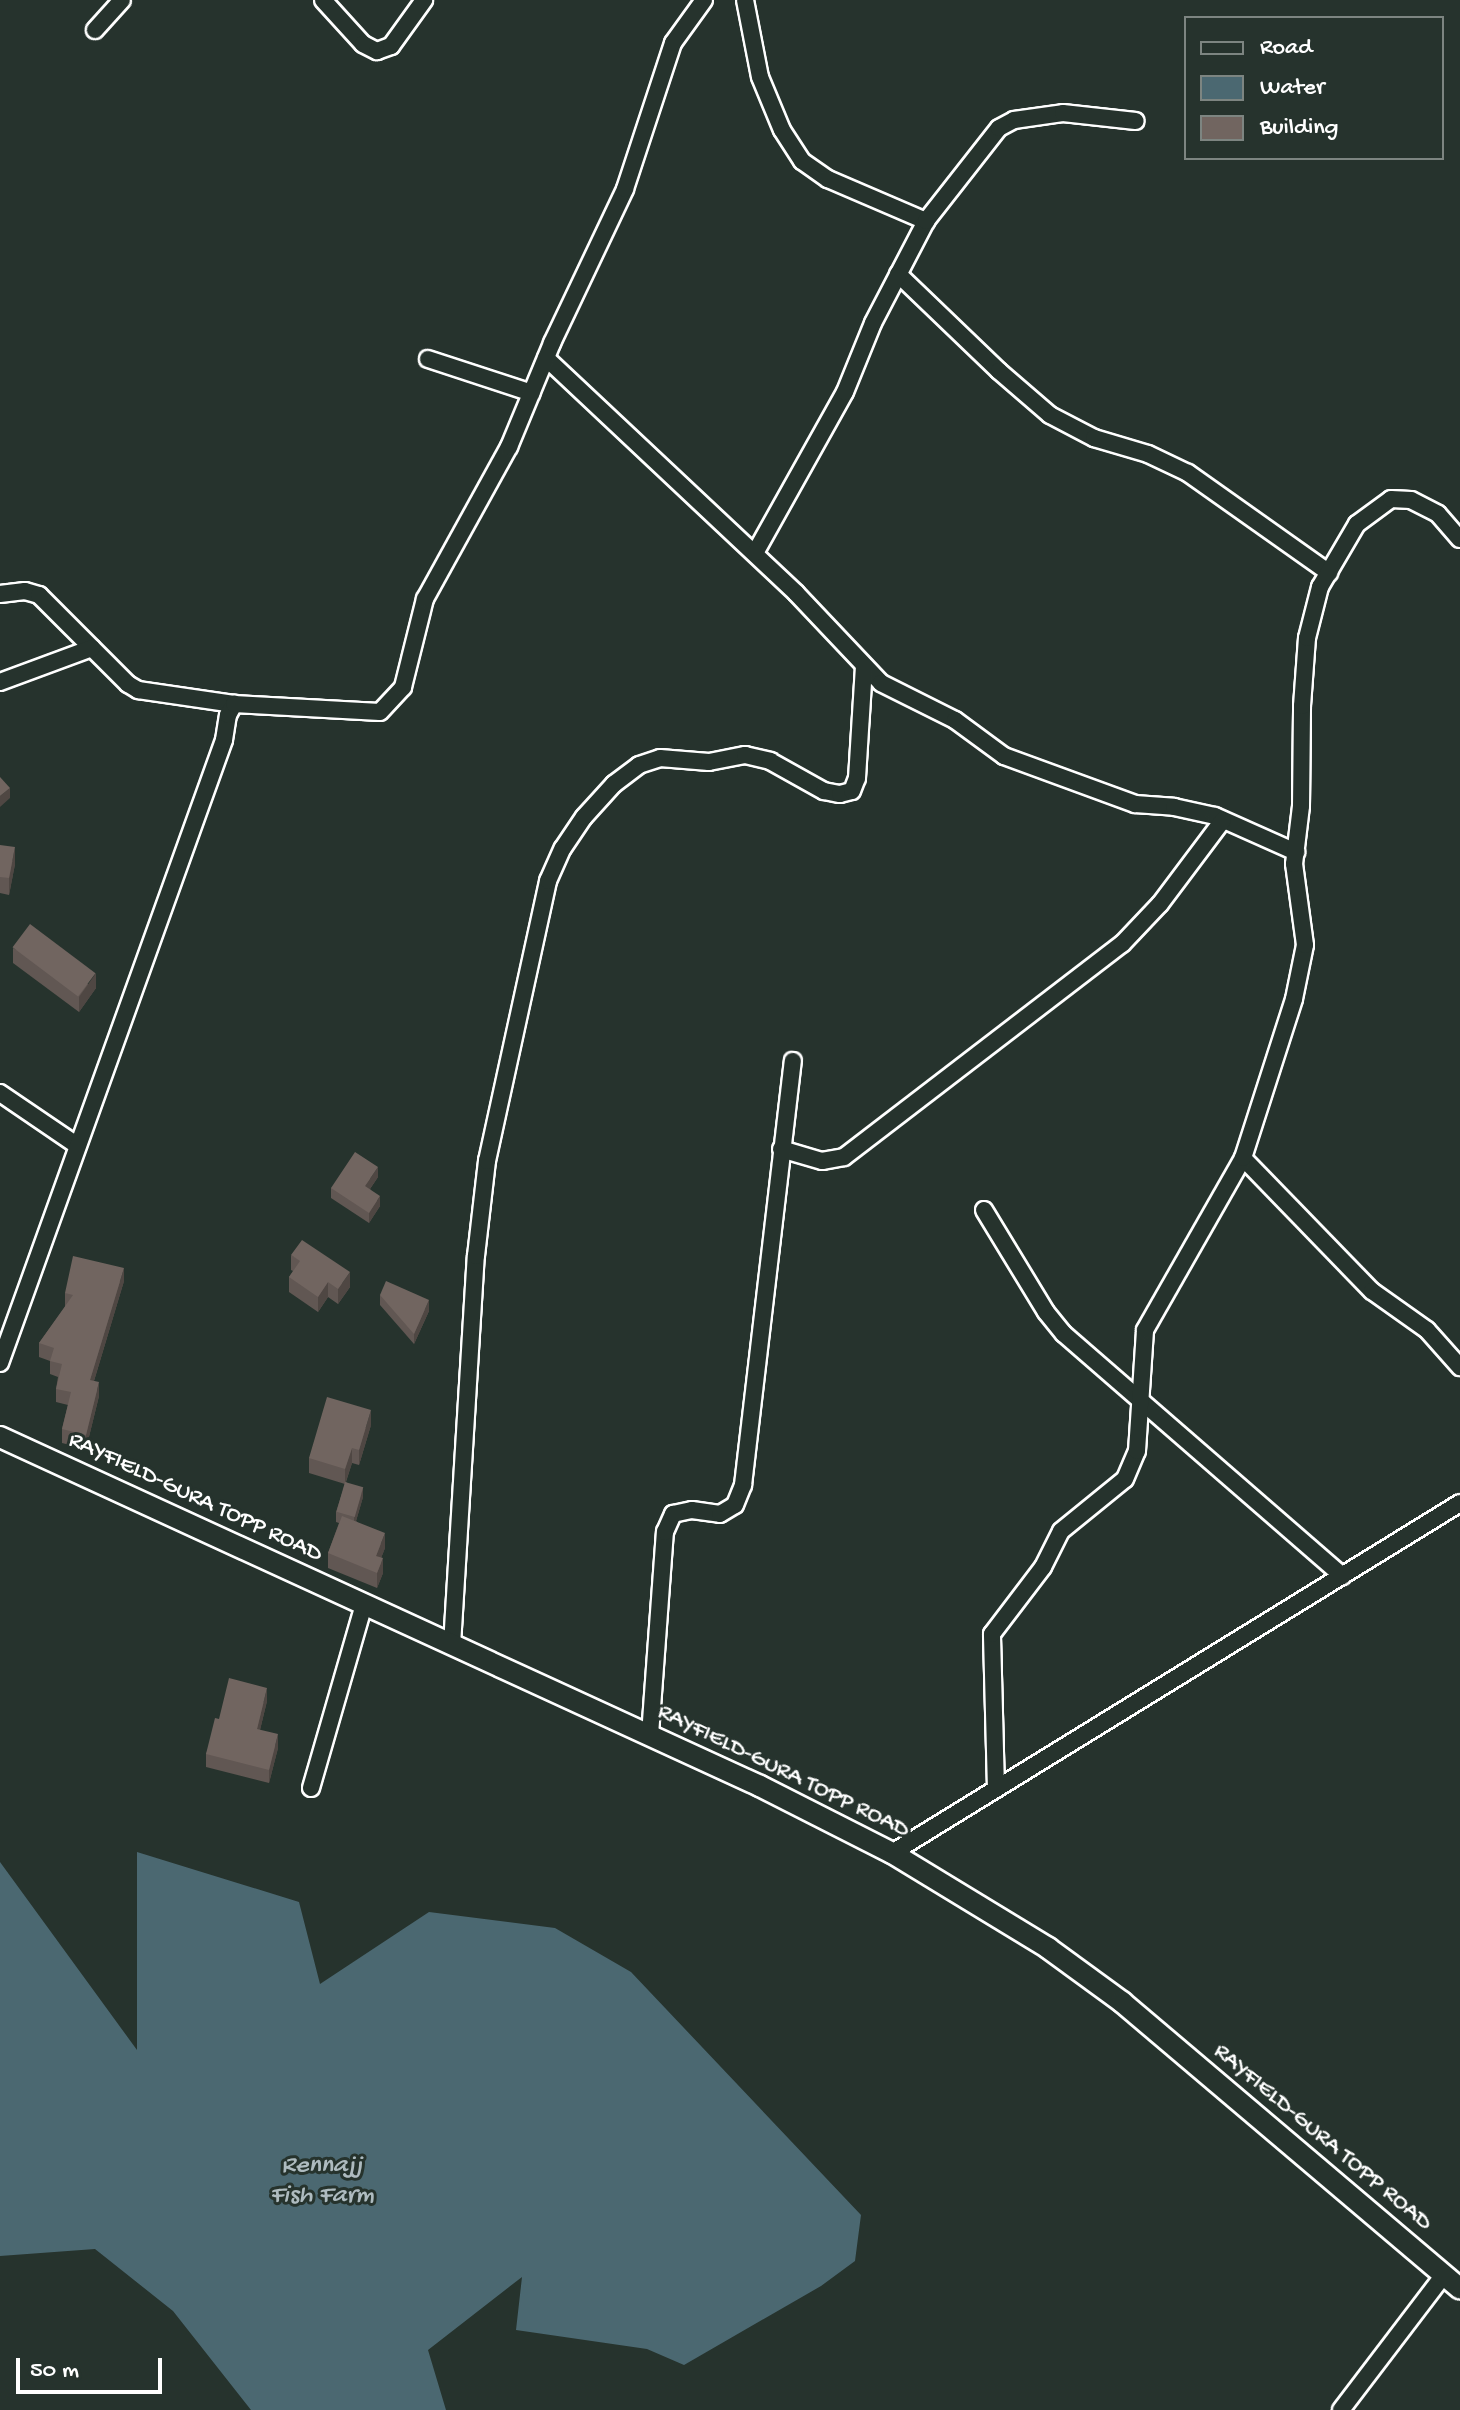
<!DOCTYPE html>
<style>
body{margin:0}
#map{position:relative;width:1460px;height:2410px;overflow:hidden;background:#26332d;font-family:"Gochi Hand",sans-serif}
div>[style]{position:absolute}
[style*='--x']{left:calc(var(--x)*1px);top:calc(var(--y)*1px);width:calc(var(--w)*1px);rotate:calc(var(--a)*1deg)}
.water>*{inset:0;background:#4b6871}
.roads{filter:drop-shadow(2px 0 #fff) drop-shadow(-2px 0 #fff) drop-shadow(0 2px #fff) drop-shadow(0 -2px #fff)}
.minor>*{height:16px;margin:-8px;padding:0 8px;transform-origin:8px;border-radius:8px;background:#26332d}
.tertiary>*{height:20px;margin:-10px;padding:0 10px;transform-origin:10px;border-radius:10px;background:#26332d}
.wall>*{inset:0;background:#615753}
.shaded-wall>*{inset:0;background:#4f4743}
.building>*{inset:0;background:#716560;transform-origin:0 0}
span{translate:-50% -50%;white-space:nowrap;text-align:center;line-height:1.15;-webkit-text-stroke:6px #26332d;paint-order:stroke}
.street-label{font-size:24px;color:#fff}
.water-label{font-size:26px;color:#aebbbf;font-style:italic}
.legend{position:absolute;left:1184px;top:16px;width:260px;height:144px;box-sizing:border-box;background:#26332d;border:2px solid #7d8581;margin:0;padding:10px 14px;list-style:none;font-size:24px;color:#fff}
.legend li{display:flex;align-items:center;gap:16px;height:40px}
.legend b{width:40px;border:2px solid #7d8581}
.scale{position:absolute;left:16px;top:2358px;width:146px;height:36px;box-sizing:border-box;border:4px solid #fff;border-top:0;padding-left:10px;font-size:24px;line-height:28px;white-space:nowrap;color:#fff;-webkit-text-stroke:6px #26332d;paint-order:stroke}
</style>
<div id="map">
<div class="water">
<i style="clip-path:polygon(137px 1852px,299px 1902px,320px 1984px,429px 1912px,555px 1928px,631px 1972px,861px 2215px,855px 2261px,821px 2286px,684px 2365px,647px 2349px,516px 2330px,522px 2277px,428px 2350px,446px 2410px,251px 2410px,173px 2311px,95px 2249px,0 2256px,0 1862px,137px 2050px)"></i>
</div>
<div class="roads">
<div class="minor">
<i style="--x:323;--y:0;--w:59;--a:47.7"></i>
<i style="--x:363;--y:44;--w:16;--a:27"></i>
<i style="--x:377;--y:51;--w:15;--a:-20"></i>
<i style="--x:391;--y:46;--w:57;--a:-54.3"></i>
<i style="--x:745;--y:0;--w:78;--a:79"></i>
<i style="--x:760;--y:77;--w:57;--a:67.5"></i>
<i style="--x:782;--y:130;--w:37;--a:57"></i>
<i style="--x:802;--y:161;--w:32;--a:35"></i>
<i style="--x:828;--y:179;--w:107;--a:23.2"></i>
<i style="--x:95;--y:30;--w:40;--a:-48"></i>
<i style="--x:898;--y:274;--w:140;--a:43.8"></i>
<i style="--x:999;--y:371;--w:67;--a:40.8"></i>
<i style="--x:1050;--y:415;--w:50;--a:27.6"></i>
<i style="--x:1094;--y:438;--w:56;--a:16.5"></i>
<i style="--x:1148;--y:454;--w:44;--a:25.4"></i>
<i style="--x:1188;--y:473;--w:173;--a:35.3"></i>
<i style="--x:546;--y:358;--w:343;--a:43.2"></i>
<i style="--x:796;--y:593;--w:124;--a:46.6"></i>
<i style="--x:881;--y:683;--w:83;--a:26.6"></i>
<i style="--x:955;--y:720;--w:61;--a:36.3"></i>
<i style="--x:1004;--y:756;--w:140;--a:20.1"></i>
<i style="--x:1135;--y:804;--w:39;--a:4"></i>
<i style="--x:1174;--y:807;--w:42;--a:12.4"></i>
<i style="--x:1215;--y:816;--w:89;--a:24"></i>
<i style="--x:428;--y:359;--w:109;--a:18.1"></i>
<i style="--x:755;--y:553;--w:184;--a:-60.8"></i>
<i style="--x:845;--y:392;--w:74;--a:-67.9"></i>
<i style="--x:873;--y:323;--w:115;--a:-62.5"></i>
<i style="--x:926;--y:221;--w:118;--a:-51.9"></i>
<i style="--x:999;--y:128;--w:17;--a:-28"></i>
<i style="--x:1014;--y:120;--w:49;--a:-8.1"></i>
<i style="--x:1063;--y:113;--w:73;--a:6.3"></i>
<i style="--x:0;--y:594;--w:25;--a:-7"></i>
<i style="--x:25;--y:591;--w:15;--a:16"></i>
<i style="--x:39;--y:595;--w:126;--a:45"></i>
<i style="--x:128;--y:684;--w:12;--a:31"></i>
<i style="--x:138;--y:690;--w:97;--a:8.3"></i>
<i style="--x:0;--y:682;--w:98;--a:-20.3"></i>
<i style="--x:0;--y:1093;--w:94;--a:34.2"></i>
<i style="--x:781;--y:1149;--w:43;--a:16.3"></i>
<i style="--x:822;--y:1161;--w:22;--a:-10"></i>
<i style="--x:844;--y:1157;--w:350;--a:-37.5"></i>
<i style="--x:1122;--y:944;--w:55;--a:-46.5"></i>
<i style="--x:1160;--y:904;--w:105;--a:-53.1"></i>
<i style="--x:1243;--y:1158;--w:185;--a:45.9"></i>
<i style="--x:1372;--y:1291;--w:67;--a:35.3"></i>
<i style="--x:1427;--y:1330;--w:50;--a:48.3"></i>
<i style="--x:984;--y:1210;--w:119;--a:58.7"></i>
<i style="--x:1046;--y:1312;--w:28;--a:51"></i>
<i style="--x:1064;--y:1334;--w:369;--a:41"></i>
<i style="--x:0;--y:1363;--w:662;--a:-70.22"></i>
<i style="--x:224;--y:740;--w:25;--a:-81"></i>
<i style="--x:228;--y:715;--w:13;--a:-61"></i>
<i style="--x:234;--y:704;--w:146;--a:3.1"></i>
<i style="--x:380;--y:712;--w:34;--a:-47"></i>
<i style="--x:403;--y:687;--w:91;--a:-76"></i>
<i style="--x:425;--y:599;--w:174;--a:-61.1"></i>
<i style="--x:509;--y:447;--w:113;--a:-67.5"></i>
<i style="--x:552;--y:343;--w:170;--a:-64.6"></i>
<i style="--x:625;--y:189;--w:154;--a:-71.8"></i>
<i style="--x:673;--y:43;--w:53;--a:-54.2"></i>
<i style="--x:452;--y:1645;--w:390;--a:-86.5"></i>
<i style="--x:476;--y:1256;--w:96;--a:-83.4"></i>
<i style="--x:487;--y:1161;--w:287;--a:-77.7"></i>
<i style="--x:548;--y:881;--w:36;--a:-66"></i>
<i style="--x:563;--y:848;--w:37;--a:-56"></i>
<i style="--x:584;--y:817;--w:45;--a:-47.7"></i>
<i style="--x:614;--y:784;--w:31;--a:-37"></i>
<i style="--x:639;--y:765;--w:22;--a:-18"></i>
<i style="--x:660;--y:758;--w:49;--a:4.7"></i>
<i style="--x:709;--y:762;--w:37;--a:-11"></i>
<i style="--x:745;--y:755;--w:26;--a:13"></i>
<i style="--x:770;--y:761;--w:62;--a:29.1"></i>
<i style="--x:824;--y:791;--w:16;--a:11"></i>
<i style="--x:840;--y:794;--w:12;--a:-14"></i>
<i style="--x:852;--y:791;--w:14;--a:-69"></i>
<i style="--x:857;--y:778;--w:112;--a:-86.4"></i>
<i style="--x:650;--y:1735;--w:204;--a:-85.8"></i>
<i style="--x:665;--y:1532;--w:20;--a:-66"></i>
<i style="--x:673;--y:1514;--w:19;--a:-12"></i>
<i style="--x:692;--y:1510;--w:28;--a:8"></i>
<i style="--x:720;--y:1514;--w:17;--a:-31"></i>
<i style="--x:735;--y:1505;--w:22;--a:-68"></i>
<i style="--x:743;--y:1485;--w:427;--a:-83.3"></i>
<i style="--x:311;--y:1788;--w:191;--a:-73.9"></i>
<i style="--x:996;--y:1789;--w:155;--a:-91.5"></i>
<i style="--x:992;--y:1634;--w:84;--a:-52.7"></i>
<i style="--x:1043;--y:1567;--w:40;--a:-63.4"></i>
<i style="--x:1061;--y:1531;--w:82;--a:-39.1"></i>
<i style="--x:1125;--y:1479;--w:30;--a:-67"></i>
<i style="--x:1137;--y:1451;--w:121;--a:-86.2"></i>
<i style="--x:1145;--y:1330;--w:198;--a:-60.3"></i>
<i style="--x:1243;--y:1158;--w:167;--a:-72.2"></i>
<i style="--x:1294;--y:999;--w:55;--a:-78.5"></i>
<i style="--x:1305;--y:945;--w:82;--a:-97.7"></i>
<i style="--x:1294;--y:864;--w:58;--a:-83.1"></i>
<i style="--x:1301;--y:806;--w:100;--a:-89.4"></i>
<i style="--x:1302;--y:706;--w:68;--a:-85.8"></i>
<i style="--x:1307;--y:638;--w:53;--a:-75.7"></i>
<i style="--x:1320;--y:587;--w:73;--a:-59.6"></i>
<i style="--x:1357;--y:524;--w:42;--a:-36.3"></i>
<i style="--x:1391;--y:499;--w:20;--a:3"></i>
<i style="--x:1411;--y:500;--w:30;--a:27"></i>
<i style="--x:1438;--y:514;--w:33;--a:49"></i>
<i style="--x:892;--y:1853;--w:667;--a:-31.64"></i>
<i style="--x:1341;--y:2410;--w:170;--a:-52.7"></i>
</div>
<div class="tertiary">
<i style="--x:0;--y:1437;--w:836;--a:24.67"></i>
<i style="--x:760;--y:1786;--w:148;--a:26.9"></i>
<i style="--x:892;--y:1853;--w:183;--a:31.3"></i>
<i style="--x:1048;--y:1948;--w:92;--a:36.1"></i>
<i style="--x:1122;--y:2002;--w:443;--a:40.3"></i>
</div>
</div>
<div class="wall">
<i style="clip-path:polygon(0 845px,15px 864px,9px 895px,0 893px)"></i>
<i style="clip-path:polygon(13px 948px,96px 988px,79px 1012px,13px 963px)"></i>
<i style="clip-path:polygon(378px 1177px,370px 1189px,380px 1206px,369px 1223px,331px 1198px,331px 1188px)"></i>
<i style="clip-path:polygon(291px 1255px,350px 1287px,338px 1304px,328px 1297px,318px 1312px,289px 1292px,289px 1277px,293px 1271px,291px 1270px)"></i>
<i style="clip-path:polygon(124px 1281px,94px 1381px,99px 1396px,86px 1449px,62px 1443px,62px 1429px,68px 1405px,56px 1402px,56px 1389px,58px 1377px,50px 1374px,50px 1361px,39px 1357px,39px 1343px,65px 1307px,65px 1293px)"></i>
<i style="clip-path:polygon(380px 1295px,429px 1311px,414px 1344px,380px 1305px)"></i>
<i style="clip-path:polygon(371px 1425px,359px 1465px,352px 1463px,346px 1482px,363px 1497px,356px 1521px,385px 1548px,381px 1558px,383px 1573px,377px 1588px,328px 1568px,328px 1553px,339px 1523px,336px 1522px,336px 1512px,345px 1484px,309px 1473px,309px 1458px)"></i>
<i style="clip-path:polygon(267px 1701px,260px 1730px,278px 1748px,269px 1783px,206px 1767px,206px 1754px,219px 1719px)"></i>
</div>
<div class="shaded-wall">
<i style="clip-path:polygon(10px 788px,10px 798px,0 807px,0 796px)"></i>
<i style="clip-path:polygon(15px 847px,15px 864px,9px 895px,9px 878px)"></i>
<i style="clip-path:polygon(96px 973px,96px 988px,79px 1012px,79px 997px)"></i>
<i style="clip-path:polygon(378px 1167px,378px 1177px,365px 1196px,365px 1186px)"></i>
<i style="clip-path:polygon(380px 1196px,380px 1206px,369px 1223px,369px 1213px)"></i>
<i style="clip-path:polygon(124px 1268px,124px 1281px,90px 1394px,90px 1380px)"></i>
<i style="clip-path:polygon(350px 1272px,350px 1287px,338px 1304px,338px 1289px)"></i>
<i style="clip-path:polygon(328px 1282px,328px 1297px,318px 1312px,318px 1297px)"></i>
<i style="clip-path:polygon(429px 1300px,429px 1311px,414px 1344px,414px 1334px)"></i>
<i style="clip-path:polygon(99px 1382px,99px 1396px,86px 1449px,86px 1435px)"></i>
<i style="clip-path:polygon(371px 1410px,371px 1425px,359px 1465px,359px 1450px)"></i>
<i style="clip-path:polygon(352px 1448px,352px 1463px,345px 1484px,345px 1469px)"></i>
<i style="clip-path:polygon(363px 1487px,363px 1497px,354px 1528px,354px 1518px)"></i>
<i style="clip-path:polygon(385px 1533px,385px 1548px,376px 1571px,376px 1556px)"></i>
<i style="clip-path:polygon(383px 1558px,383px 1573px,377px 1588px,377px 1573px)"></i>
<i style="clip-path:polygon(267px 1688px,267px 1701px,257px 1742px,257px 1729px)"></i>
<i style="clip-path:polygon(278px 1734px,278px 1748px,269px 1783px,269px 1770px)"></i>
</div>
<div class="building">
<i style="clip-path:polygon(0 777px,10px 788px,0 796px)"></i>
<i style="clip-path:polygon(0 845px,15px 847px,9px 878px,0 877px)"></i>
<i style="left:30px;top:924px;width:82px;height:29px;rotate:37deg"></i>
<i style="clip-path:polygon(355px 1152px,378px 1167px,365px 1186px,380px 1196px,369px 1213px,331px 1188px)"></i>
<i style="clip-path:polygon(302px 1240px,350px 1272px,338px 1289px,328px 1282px,318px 1297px,289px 1277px,300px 1261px,291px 1255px)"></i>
<i style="clip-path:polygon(73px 1256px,124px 1268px,90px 1380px,99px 1382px,86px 1435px,62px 1429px,71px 1392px,56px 1389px,62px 1364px,50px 1361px,54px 1348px,39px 1343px,73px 1295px,65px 1293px)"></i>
<i style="clip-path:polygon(386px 1281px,429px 1300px,414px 1334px,380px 1295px)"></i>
<i style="clip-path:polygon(327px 1397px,371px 1410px,359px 1450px,352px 1448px,345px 1469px,309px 1458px)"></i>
<i style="left:345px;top:1482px;width:19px;height:31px;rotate:16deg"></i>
<i style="clip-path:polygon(342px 1516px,385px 1533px,376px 1556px,383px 1558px,377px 1573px,328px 1553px)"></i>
<i style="clip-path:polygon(229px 1678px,267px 1688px,257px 1729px,278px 1734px,269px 1770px,206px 1754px,215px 1718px,219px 1719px)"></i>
</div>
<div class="street-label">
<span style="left:195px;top:1498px;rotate:25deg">RAYFIELD-GURA TOPP ROAD</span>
<span style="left:783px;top:1772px;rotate:26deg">RAYFIELD-GURA TOPP ROAD</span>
<span style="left:1322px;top:2138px;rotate:40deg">RAYFIELD-GURA TOPP ROAD</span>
</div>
<div class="water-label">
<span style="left:322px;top:2182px">Rennajj<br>Fish Farm</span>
</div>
<ul class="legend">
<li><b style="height:10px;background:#26332d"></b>Road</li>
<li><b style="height:22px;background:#4b6871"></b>Water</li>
<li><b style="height:22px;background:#716560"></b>Building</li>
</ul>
<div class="scale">50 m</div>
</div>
